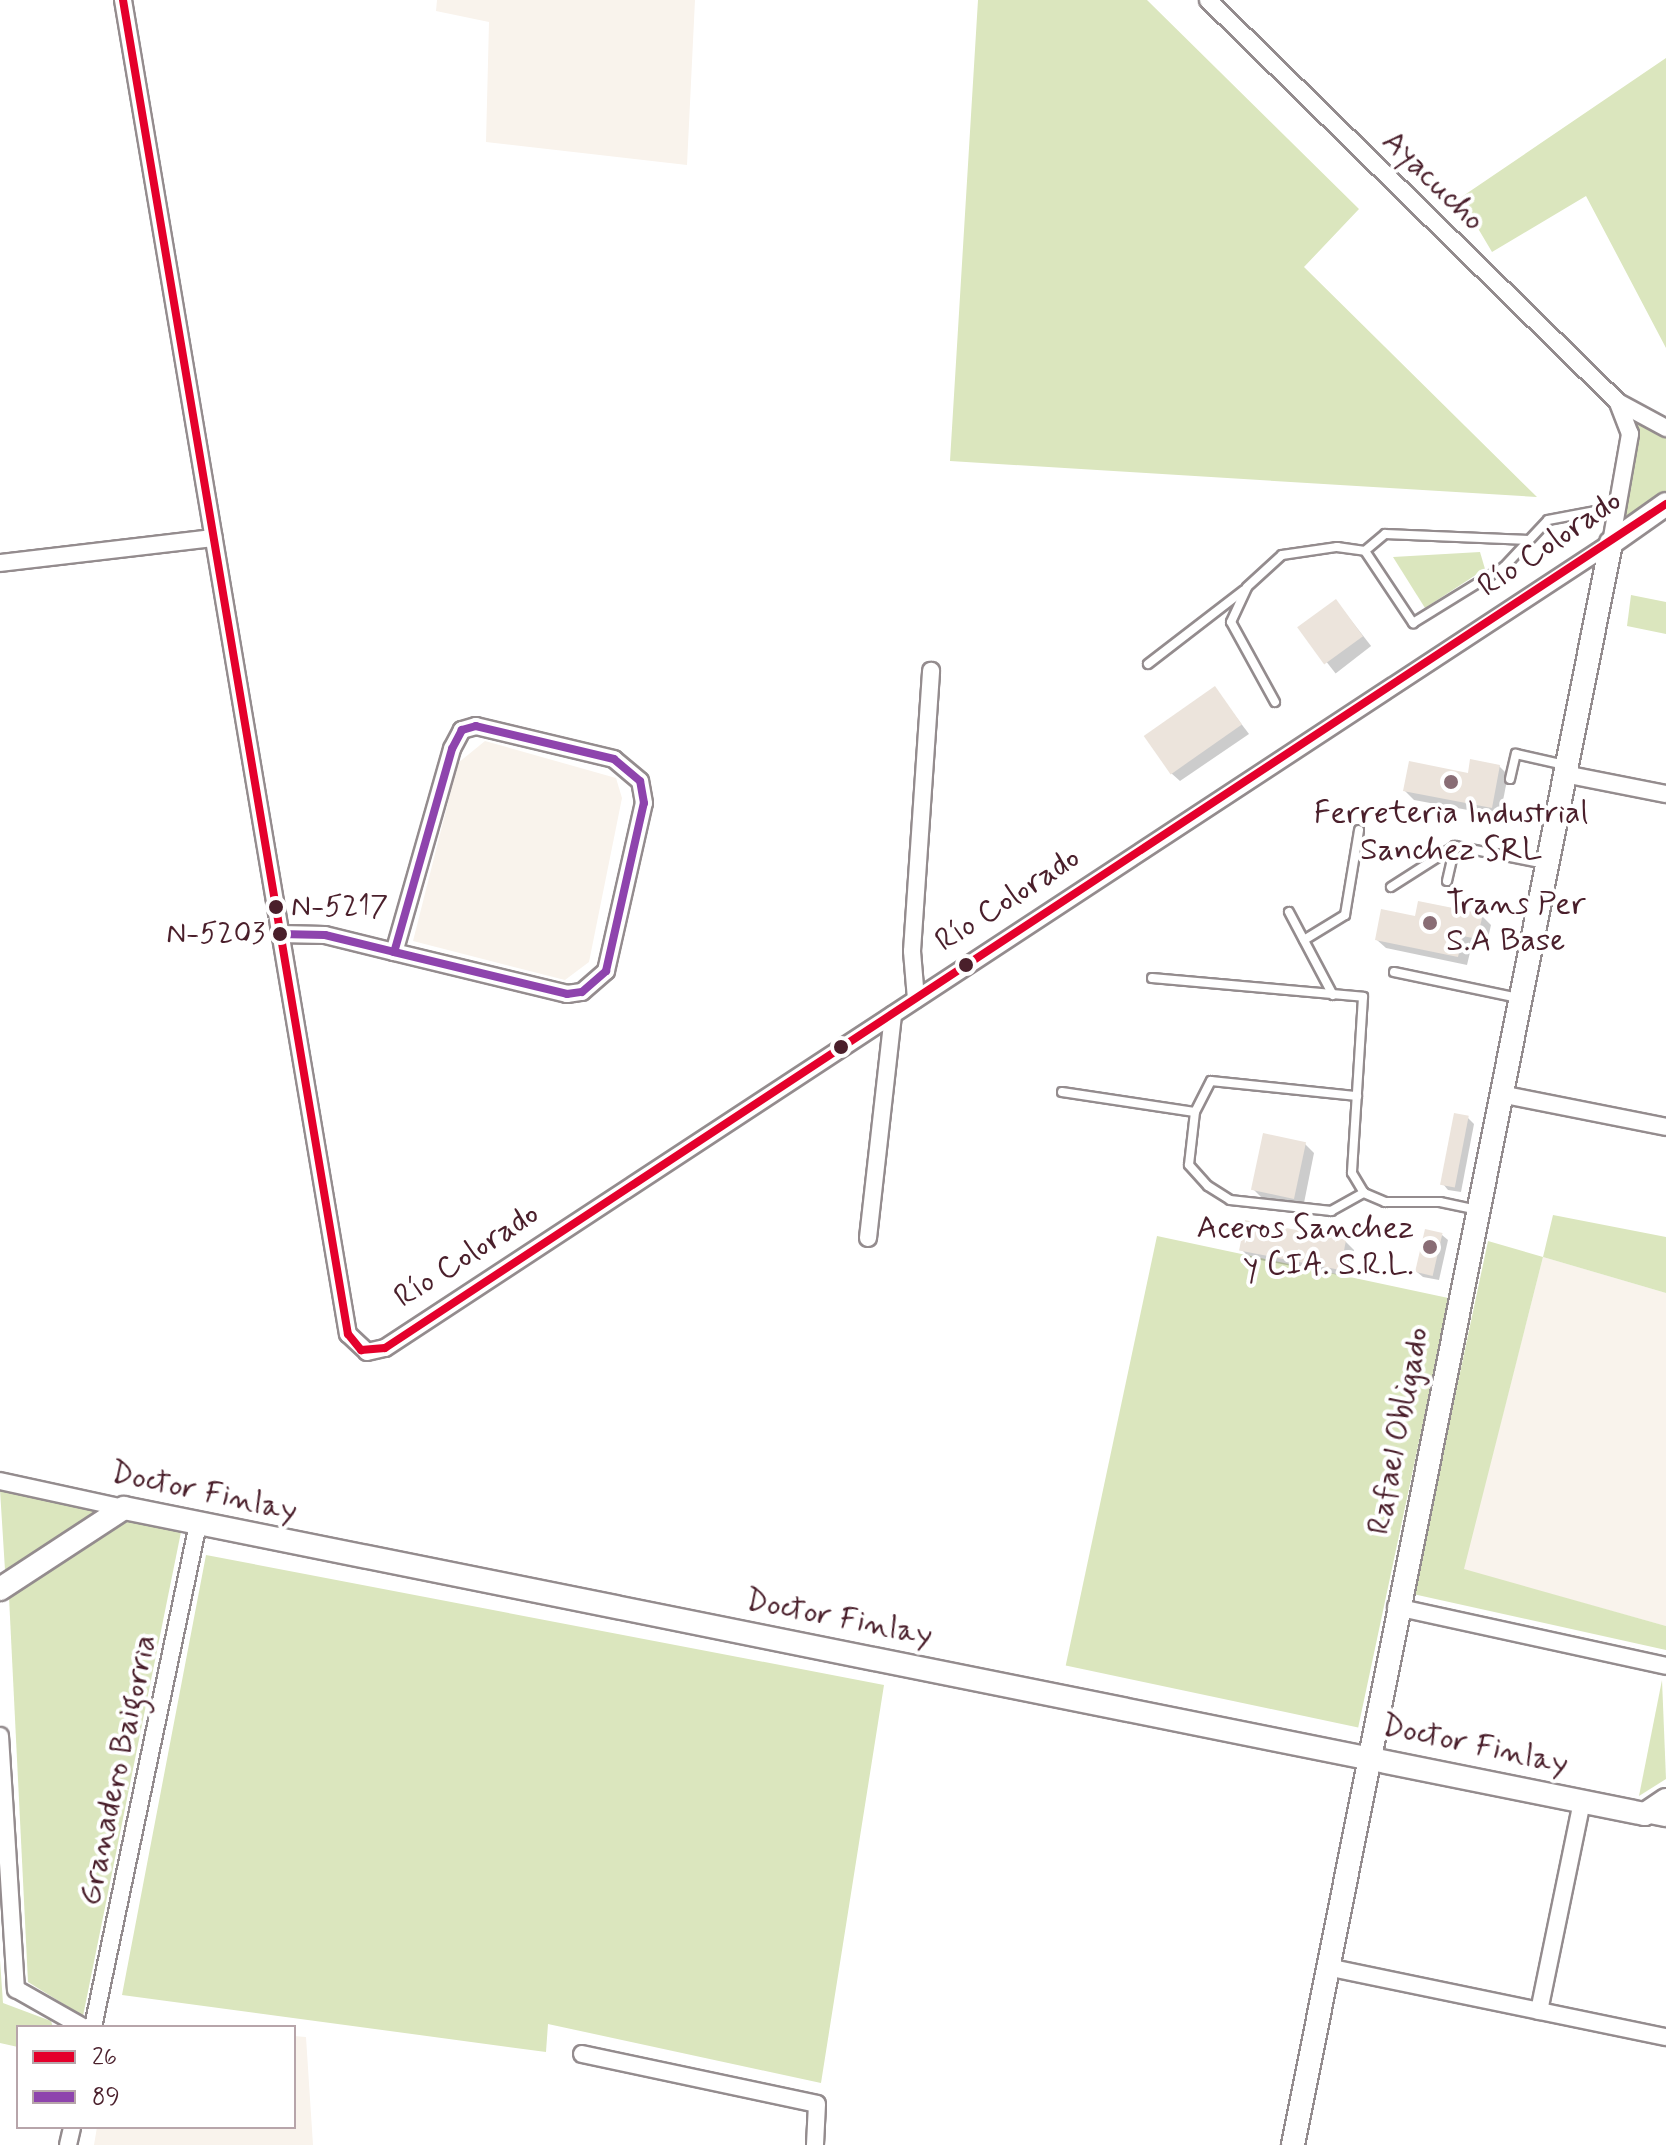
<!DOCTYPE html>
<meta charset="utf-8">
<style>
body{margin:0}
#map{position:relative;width:1666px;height:2145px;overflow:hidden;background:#fff;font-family:Mynerve,sans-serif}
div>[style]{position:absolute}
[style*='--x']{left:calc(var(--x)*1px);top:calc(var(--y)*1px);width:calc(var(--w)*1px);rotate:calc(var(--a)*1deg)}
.built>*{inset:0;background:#f9f3ec}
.green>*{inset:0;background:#dbe6be;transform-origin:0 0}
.shadow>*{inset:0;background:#0003;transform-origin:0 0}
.building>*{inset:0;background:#ece4dc;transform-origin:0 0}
.roads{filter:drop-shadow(2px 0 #948c8e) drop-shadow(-2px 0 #948c8e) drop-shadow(0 2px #948c8e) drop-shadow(0 -2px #948c8e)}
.lane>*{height:8px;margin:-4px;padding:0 4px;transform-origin:4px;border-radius:4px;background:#fff}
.street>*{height:16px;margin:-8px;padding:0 8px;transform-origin:8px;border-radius:8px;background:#fff}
.secondary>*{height:22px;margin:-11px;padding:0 11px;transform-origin:11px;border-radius:11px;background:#fff}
.bus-1>*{height:8px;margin:-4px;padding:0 4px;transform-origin:4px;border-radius:4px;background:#e4002b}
.bus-2>*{height:8px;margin:-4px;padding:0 4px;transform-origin:4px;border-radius:4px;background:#8e44ad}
.dots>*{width:22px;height:22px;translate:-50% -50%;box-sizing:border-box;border:4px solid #fff;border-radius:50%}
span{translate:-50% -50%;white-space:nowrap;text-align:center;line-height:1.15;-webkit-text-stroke:8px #fff;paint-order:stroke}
.bus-label{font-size:30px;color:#4a1f2b}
.left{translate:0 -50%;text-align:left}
.right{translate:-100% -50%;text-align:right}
.street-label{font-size:32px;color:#4a1f2b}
.poi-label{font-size:32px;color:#4a1f2b}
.legend{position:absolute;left:16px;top:2025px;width:280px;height:104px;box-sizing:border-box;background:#fff;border:2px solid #b7a5aa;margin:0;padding:10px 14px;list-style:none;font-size:24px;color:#4a1f2b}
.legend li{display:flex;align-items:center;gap:16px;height:40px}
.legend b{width:40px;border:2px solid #b7a5aa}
</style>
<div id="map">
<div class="built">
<i style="clip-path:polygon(437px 0,695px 0,687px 165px,486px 142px,489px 22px,436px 11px)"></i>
<i style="clip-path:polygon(485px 741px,616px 778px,622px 798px,589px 962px,565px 980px,413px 941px,458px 763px)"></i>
<i style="clip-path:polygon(1543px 1257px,1666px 1293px,1666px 1626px,1463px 1570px)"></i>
<i style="clip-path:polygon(294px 2036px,306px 2037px,313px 2145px,94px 2145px,97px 2127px,294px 2127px)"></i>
</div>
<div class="green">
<i style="clip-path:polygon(978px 0,1147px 0,1359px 209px,1304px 267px,1537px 497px,950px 461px)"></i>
<i style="clip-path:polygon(1666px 58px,1666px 348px,1586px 196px,1492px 252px,1460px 198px)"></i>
<i style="clip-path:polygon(1633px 417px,1666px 436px,1666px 494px,1621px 524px,1636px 434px)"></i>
<i style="clip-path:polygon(1480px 552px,1485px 569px,1425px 608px,1393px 557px)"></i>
<i style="clip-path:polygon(1631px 595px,1666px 602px,1666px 634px,1627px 626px)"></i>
<i style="clip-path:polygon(1553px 1215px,1666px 1237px,1666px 1293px,1543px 1257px,1464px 1569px,1666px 1626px,1666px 1650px,1413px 1594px,1488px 1241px,1543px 1257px)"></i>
<i style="left:1157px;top:1236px;width:299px;height:439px;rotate:12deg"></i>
<i style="clip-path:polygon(0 1490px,99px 1512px,5px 1570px)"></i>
<i style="clip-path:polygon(128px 1521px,181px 1532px,83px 2016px,28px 1982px,9px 1597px)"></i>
<i style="clip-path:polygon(206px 1555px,884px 1685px,821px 2083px,548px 2024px,546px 2052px,122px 1995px)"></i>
<i style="clip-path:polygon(1662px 1680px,1666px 1779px,1639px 1796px)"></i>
<i style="clip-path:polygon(0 1960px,3px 2003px,51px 2021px,53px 2027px,18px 2027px,18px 2047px,0 2043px)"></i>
</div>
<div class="shadow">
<i style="left:1336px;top:601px;width:57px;height:45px;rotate:52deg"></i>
<i style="clip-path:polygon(1215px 689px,1249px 734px,1180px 781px,1171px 773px)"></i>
<i style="clip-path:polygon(1499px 766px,1508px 775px,1500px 816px,1414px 800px,1405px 791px)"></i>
<i style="clip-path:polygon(1482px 916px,1491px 925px,1486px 947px,1472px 944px,1467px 965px,1386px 948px,1377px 940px,1416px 918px)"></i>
<i style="clip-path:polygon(1468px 1118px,1474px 1124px,1461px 1192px,1448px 1190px,1443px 1184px)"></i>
<i style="clip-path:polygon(1305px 1144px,1314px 1153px,1303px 1208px,1263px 1199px,1254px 1190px)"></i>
<i style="clip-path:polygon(1442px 1235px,1448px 1240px,1439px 1280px,1423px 1277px,1417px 1272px)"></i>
<i style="clip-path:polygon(1345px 1241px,1354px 1250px,1349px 1277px,1250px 1258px,1241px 1249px)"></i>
</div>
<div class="building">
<i style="left:1336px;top:599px;width:46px;height:48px;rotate:54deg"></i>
<i style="left:1215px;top:686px;width:47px;height:87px;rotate:55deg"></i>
<i style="clip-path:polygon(1470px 759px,1500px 765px,1492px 808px,1403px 791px,1409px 761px,1468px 773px)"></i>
<i style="clip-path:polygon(1418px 901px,1483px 914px,1477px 939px,1463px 936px,1458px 957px,1375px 940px,1381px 909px,1415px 916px)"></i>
<i style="left:1454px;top:1113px;width:15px;height:73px;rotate:11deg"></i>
<i style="left:1263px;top:1133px;width:44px;height:58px;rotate:12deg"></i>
<i style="left:1245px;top:1220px;width:103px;height:31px;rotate:11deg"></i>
<i style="left:1425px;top:1229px;width:18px;height:44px;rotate:13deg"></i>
</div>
<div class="roads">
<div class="lane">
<i style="--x:1529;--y:540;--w:144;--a:-177.6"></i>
<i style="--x:1385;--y:534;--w:26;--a:140"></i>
<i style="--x:1365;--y:551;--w:87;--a:56.3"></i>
<i style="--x:1413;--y:623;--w:107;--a:-31.6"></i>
<i style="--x:1504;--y:567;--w:64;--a:-46.9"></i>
<i style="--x:1548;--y:520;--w:70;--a:-10.7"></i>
<i style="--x:1148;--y:664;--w:121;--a:-37.6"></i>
<i style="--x:1275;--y:702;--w:91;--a:-118.8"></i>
<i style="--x:1231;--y:622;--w:38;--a:-65"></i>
<i style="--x:1247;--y:587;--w:47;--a:-42.4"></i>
<i style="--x:1282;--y:555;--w:56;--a:-8.3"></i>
<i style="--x:1337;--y:547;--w:28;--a:8"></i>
<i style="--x:1510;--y:779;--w:26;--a:-77"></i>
<i style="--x:1516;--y:754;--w:50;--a:12.7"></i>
<i style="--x:1447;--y:881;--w:36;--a:-77"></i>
<i style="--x:1455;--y:846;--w:92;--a:11.3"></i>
<i style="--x:1391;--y:887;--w:76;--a:-32.6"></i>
<i style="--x:1289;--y:912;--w:94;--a:62.1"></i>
<i style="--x:1304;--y:940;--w:48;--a:-31.4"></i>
<i style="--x:1345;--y:915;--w:86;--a:-80.6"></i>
<i style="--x:1394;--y:972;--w:127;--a:11.8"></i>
<i style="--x:1152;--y:978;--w:212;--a:5.1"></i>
<i style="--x:1363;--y:997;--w:176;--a:93.6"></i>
<i style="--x:1352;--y:1173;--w:23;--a:59"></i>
<i style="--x:1364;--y:1193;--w:23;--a:23"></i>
<i style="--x:1385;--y:1202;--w:55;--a:0"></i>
<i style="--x:1440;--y:1202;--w:38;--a:12"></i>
<i style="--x:1062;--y:1092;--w:134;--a:8.6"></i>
<i style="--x:1195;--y:1112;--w:35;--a:-63"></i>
<i style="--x:1211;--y:1081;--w:147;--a:5.9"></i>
<i style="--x:1195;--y:1112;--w:53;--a:96.5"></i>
<i style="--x:1189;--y:1165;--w:28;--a:48"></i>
<i style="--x:1208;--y:1186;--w:26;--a:32"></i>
<i style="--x:1230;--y:1200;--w:102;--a:6.2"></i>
<i style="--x:1331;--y:1211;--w:38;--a:-29"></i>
</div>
<div class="street">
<i style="--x:123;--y:0;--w:1353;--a:80.43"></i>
<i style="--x:348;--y:1334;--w:26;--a:43"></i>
<i style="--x:367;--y:1352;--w:18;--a:-13"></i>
<i style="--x:385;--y:1348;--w:1467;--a:-33.29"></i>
<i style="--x:1611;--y:543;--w:111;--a:-80.1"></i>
<i style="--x:1630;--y:434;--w:34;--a:-111"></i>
<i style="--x:1208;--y:0;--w:574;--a:44.44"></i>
<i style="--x:1618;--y:402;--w:55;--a:28.4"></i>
<i style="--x:0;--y:563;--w:215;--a:-6.7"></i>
<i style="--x:1564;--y:774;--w:104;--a:11.1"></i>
<i style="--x:280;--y:934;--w:45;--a:1.3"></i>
<i style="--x:325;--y:935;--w:71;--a:13.8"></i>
<i style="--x:394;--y:952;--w:178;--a:13.6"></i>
<i style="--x:567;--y:994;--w:15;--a:-8"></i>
<i style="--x:582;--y:992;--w:32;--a:-41"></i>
<i style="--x:606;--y:971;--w:172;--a:-77.3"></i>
<i style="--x:644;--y:803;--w:22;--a:-100"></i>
<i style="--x:640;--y:781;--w:34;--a:-140"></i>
<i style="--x:614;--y:759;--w:142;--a:-166.6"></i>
<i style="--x:476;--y:726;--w:15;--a:164"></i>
<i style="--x:462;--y:730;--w:21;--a:118"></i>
<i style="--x:452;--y:749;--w:211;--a:105.9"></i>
<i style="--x:916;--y:999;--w:48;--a:-94.8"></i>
<i style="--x:912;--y:951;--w:281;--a:-86.1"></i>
<i style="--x:1500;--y:1094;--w:169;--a:11.2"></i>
<i style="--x:868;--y:1238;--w:225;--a:-83.6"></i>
<i style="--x:0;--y:1481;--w:127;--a:12.3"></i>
<i style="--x:1396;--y:1607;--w:276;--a:12.3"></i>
<i style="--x:0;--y:1736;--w:254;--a:86.4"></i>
<i style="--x:16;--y:1989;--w:77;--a:29.6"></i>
<i style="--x:1645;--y:1814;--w:21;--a:11"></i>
<i style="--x:1327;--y:1967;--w:346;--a:11.7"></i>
<i style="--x:1539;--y:2011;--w:214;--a:-78.4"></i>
<i style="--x:93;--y:2027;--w:514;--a:-78.21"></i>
<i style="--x:582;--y:2054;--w:240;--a:12"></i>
<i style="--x:817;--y:2104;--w:41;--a:92.8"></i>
<i style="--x:68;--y:2145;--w:18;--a:-77"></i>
</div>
<div class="secondary">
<i style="--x:0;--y:1589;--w:148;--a:-33.2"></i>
<i style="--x:124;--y:1508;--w:1551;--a:11.38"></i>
<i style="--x:1645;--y:1814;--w:25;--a:-34"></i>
<i style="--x:1293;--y:2145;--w:1633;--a:-78.77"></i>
<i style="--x:1611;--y:543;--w:67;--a:-35.3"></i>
</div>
</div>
<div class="bus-1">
<i style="--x:123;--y:0;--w:1353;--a:80.43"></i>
<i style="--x:348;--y:1334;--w:21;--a:51"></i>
<i style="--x:361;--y:1350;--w:24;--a:-5"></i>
<i style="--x:385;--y:1348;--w:1534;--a:-33.38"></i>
</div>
<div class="bus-2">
<i style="--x:280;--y:934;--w:45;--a:1.3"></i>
<i style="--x:325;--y:935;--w:71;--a:13.8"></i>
<i style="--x:394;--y:952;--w:178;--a:13.6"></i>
<i style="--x:567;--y:994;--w:15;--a:-8"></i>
<i style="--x:582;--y:992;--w:32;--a:-41"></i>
<i style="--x:606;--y:971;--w:172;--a:-77.3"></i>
<i style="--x:644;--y:803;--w:22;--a:-100"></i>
<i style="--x:640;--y:781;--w:34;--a:-140"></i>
<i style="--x:614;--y:759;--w:142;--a:-166.6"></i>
<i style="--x:476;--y:726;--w:15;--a:164"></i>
<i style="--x:462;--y:730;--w:21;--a:118"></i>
<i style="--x:452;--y:749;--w:211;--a:105.9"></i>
</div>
<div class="dots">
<i style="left:1451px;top:782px;background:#896d75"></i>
<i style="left:276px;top:907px;background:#4a1f2b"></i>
<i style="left:1430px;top:923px;background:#896d75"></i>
<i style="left:280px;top:934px;background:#4a1f2b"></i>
<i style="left:966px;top:965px;background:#4a1f2b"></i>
<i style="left:841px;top:1047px;background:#4a1f2b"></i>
<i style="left:1430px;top:1247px;background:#896d75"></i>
</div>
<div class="bus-label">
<span class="left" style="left:291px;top:907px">N-5217</span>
<span class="right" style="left:265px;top:934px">N-5203</span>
</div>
<div class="street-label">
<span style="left:1433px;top:181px;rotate:44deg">Ayacucho</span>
<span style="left:1550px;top:544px;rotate:-34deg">Río Colorado</span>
<span style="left:1008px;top:900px;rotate:-33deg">Río Colorado</span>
<span style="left:467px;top:1256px;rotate:-33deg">Río Colorado</span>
<span style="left:1399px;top:1431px;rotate:-79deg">Rafael Obligado</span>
<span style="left:204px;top:1492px;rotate:12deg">Doctor Finlay</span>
<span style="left:839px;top:1618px;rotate:11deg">Doctor Finlay</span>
<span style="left:1475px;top:1745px;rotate:12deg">Doctor Finlay</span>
<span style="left:118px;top:1770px;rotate:-78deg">Granadero Baigorria</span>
</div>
<div class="poi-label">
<span style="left:1451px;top:832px">Ferreteria Industrial<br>Sanchez SRL</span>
<span class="left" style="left:1446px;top:923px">Trans Per<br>S.A Base</span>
<span class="right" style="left:1414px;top:1247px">Aceros Sanchez<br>y CIA. S.R.L.</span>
</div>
<ul class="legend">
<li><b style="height:10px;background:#e4002b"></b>26</li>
<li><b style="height:10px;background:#8e44ad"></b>89</li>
</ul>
</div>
